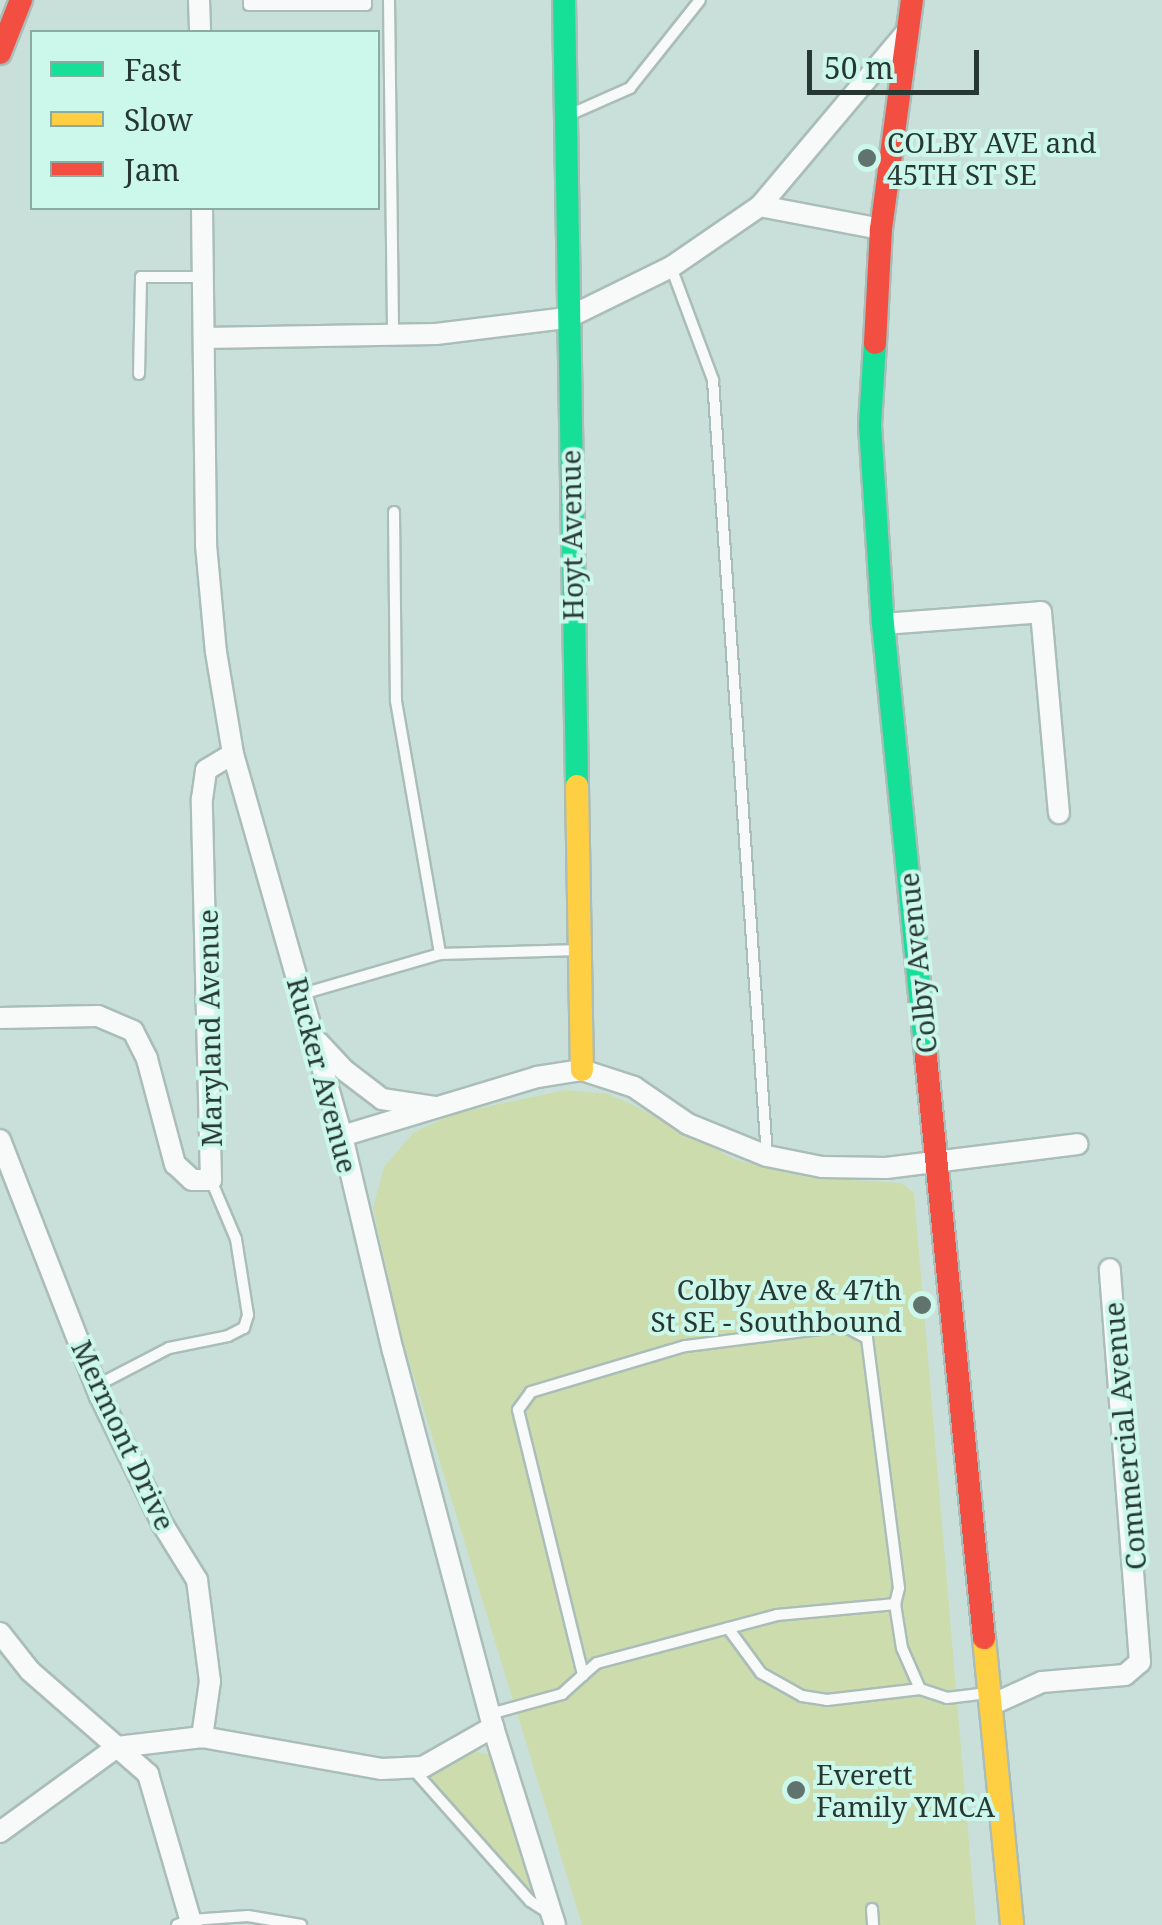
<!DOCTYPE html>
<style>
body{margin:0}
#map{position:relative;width:1162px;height:1925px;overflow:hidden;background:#c9e0da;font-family:"Noto Serif",serif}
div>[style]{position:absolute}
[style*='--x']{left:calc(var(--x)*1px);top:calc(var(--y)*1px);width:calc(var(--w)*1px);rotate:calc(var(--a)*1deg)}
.green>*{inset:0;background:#cddcac}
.roads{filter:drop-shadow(2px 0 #aabdb8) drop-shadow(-2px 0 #aabdb8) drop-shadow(0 2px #aabdb8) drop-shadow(0 -2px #aabdb8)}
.lane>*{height:10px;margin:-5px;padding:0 5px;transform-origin:5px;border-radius:5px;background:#f7faf9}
.street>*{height:20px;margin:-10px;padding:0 10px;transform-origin:10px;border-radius:10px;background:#f7faf9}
.fast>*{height:22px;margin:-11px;padding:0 11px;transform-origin:11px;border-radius:11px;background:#16e098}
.slow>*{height:22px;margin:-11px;padding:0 11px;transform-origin:11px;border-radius:11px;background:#ffcf43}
.jam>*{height:22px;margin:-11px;padding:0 11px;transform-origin:11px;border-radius:11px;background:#f24e42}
.dots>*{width:28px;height:28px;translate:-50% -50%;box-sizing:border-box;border:5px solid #ccf7eb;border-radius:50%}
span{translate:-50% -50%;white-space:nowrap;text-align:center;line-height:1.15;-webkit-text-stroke:8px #ccf7eb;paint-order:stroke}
.poi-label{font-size:28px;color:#273833}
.left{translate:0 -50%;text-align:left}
.right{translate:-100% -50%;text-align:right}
.street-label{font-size:28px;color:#273833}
.legend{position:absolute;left:30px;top:30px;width:350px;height:180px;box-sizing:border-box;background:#ccf7eb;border:2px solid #8aaba1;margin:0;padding:12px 18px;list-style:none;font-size:30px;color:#273833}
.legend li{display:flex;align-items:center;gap:20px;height:50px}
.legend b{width:50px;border:2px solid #8aaba1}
.scale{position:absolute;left:807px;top:50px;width:172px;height:45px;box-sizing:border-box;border:5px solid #273833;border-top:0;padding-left:12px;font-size:30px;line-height:35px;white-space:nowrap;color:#273833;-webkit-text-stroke:8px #ccf7eb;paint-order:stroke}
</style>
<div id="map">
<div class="green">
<i style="clip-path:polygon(565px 1090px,607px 1094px,629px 1103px,736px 1160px,810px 1178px,901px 1183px,914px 1193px,976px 1925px,582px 1925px,401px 1335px,373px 1208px,384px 1167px,413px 1133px,453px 1114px)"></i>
<i style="clip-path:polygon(473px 1751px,495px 1756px,537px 1897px,431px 1779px,436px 1771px)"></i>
</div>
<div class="roads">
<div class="lane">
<i style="--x:249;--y:0;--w:5;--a:90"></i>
<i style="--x:249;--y:5;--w:117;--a:0"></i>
<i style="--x:366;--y:5;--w:5;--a:-90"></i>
<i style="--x:389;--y:0;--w:334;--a:89.3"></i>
<i style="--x:569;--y:115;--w:67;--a:-23.9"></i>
<i style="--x:630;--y:88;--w:112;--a:-51.5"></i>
<i style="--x:671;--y:267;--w:121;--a:69.6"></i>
<i style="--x:713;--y:380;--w:778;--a:86.02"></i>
<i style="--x:139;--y:374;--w:97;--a:-88.8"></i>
<i style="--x:141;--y:277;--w:62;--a:0"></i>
<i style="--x:394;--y:512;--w:189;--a:89.4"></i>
<i style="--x:396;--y:701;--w:257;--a:80.1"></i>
<i style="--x:302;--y:994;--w:144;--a:-16.2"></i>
<i style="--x:440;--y:954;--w:140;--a:-1.6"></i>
<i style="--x:96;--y:1386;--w:82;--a:-27.5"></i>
<i style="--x:169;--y:1348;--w:60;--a:-11.5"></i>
<i style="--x:228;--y:1336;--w:18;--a:-27"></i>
<i style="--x:244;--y:1328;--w:14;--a:-73"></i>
<i style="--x:248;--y:1315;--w:77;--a:-99"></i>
<i style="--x:236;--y:1239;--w:64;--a:-113"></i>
<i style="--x:895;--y:1604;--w:45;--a:81"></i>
<i style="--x:902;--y:1648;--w:45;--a:66.3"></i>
<i style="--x:920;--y:1689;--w:28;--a:18"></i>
<i style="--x:947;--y:1698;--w:41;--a:-7"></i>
<i style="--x:728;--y:1628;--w:56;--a:53.7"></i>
<i style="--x:761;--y:1673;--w:47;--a:29.3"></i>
<i style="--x:802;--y:1696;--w:25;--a:9"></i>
<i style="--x:827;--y:1700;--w:94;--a:-6.7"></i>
<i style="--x:490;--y:1714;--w:75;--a:-15.5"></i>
<i style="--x:562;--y:1694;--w:28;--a:-42"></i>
<i style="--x:583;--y:1675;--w:18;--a:-41"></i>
<i style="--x:597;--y:1663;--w:186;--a:-14.9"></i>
<i style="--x:777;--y:1615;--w:119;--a:-5.3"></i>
<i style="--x:895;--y:1604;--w:16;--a:-76"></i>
<i style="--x:899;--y:1588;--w:252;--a:-97.3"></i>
<i style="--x:867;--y:1338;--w:26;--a:-152"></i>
<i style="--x:844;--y:1326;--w:160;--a:172.8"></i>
<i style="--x:685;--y:1346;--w:161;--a:163.4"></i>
<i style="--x:531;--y:1392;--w:22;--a:126"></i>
<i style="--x:518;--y:1410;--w:273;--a:76.2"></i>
<i style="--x:412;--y:1768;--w:178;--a:48.4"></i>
<i style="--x:530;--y:1901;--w:20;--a:33"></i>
<i style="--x:872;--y:1909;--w:16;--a:86"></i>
<i style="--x:177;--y:1925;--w:15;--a:-20"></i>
<i style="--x:191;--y:1920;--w:57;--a:-4"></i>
<i style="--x:248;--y:1916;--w:54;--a:9.6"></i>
</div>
<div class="street">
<i style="--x:199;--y:0;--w:32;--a:88"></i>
<i style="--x:760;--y:206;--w:123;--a:10.8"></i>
<i style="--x:202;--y:208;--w:337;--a:89.3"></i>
<i style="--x:206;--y:545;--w:107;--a:84.7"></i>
<i style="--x:216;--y:652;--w:103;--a:80.5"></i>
<i style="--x:233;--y:754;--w:397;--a:74.1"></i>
<i style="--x:342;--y:1136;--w:221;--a:76.7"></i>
<i style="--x:393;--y:1351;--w:389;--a:75.1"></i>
<i style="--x:493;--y:1727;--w:207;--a:72.6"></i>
<i style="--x:204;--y:338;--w:232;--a:-1"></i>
<i style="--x:436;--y:334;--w:132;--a:-7"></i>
<i style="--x:567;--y:318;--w:116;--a:-26.1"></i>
<i style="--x:671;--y:267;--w:108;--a:-34.4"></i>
<i style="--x:760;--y:206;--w:230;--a:-49.9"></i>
<i style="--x:883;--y:624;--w:158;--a:-4.3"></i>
<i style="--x:1041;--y:612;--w:202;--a:84.9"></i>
<i style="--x:0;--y:1018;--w:98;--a:-1.2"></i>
<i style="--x:98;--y:1016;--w:38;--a:23"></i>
<i style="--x:133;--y:1031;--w:31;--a:63"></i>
<i style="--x:147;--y:1059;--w:109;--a:75.1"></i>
<i style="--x:175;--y:1164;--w:23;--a:43"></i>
<i style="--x:192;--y:1180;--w:19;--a:0"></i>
<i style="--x:211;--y:1180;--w:381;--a:-91.4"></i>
<i style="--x:202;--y:799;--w:29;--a:-82"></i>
<i style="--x:206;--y:770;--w:31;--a:-31"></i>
<i style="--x:318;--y:1042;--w:38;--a:47"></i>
<i style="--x:344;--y:1070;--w:48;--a:37.3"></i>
<i style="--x:382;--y:1099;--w:55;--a:8.4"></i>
<i style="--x:342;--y:1136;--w:204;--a:-16.8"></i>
<i style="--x:537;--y:1077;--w:46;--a:-8.8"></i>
<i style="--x:582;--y:1070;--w:55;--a:18.1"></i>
<i style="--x:634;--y:1087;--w:65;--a:34.4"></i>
<i style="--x:688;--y:1124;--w:85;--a:22.1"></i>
<i style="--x:767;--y:1156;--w:56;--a:11.3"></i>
<i style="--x:822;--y:1167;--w:64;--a:0.9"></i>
<i style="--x:886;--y:1168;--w:193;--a:-7.1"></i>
<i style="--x:0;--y:1140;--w:275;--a:68.7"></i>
<i style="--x:100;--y:1396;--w:144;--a:64"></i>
<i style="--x:163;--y:1525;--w:65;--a:58.3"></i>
<i style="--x:197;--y:1580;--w:102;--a:82.7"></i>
<i style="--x:210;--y:1681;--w:57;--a:98.1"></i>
<i style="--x:0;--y:1633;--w:48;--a:51.7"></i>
<i style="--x:30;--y:1671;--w:157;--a:41.1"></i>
<i style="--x:148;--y:1774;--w:157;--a:73.8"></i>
<i style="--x:991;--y:1705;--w:56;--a:-24.3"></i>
<i style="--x:1042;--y:1682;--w:83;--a:-4.8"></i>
<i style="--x:1125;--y:1675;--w:20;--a:-41"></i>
<i style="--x:1140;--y:1662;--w:394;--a:-94.4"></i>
<i style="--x:0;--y:1832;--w:145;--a:-36"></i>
<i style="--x:117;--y:1747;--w:86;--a:-6.7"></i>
<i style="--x:202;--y:1737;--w:183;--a:10.1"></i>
<i style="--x:382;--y:1769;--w:41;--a:-2.8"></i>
<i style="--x:423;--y:1767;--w:81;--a:-29.7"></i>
</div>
<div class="fast">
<i style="--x:564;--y:0;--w:786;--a:89.05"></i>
<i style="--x:875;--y:343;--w:82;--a:93.5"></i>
<i style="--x:870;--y:425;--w:199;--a:86.3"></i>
<i style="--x:883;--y:624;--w:435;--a:84.3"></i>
</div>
<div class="slow">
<i style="--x:577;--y:786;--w:284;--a:89"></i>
<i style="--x:984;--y:1638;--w:288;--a:84.4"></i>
</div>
<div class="jam">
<i style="--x:0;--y:53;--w:57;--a:-68.4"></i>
<i style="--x:875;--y:343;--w:114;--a:-87"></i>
<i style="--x:881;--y:229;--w:231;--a:-82.3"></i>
<i style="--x:926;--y:1057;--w:584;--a:84.3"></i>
</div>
</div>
<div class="dots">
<i style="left:867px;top:158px;background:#60736d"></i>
<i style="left:922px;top:1305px;background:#60736d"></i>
<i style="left:796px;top:1790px;background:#60736d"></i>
</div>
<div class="poi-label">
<span class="left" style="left:887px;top:158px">COLBY AVE and<br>45TH ST SE</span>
<span class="right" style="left:902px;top:1305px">Colby Ave &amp; 47th<br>St SE - Southbound</span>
<span class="left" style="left:816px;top:1790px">Everett<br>Family YMCA</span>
</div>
<div class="street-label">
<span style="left:571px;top:535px;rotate:-91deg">Hoyt Avenue</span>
<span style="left:917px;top:963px;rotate:-96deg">Colby Avenue</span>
<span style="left:209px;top:1028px;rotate:-91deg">Maryland Avenue</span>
<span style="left:323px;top:1075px;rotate:75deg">Rucker Avenue</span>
<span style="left:124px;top:1435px;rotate:65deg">Mermont Drive</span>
<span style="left:1124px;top:1436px;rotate:-95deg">Commercial Avenue</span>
</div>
<ul class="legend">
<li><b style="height:12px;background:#16e098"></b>Fast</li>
<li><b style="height:12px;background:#ffcf43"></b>Slow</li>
<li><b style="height:12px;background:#f24e42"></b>Jam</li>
</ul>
<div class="scale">50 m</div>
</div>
